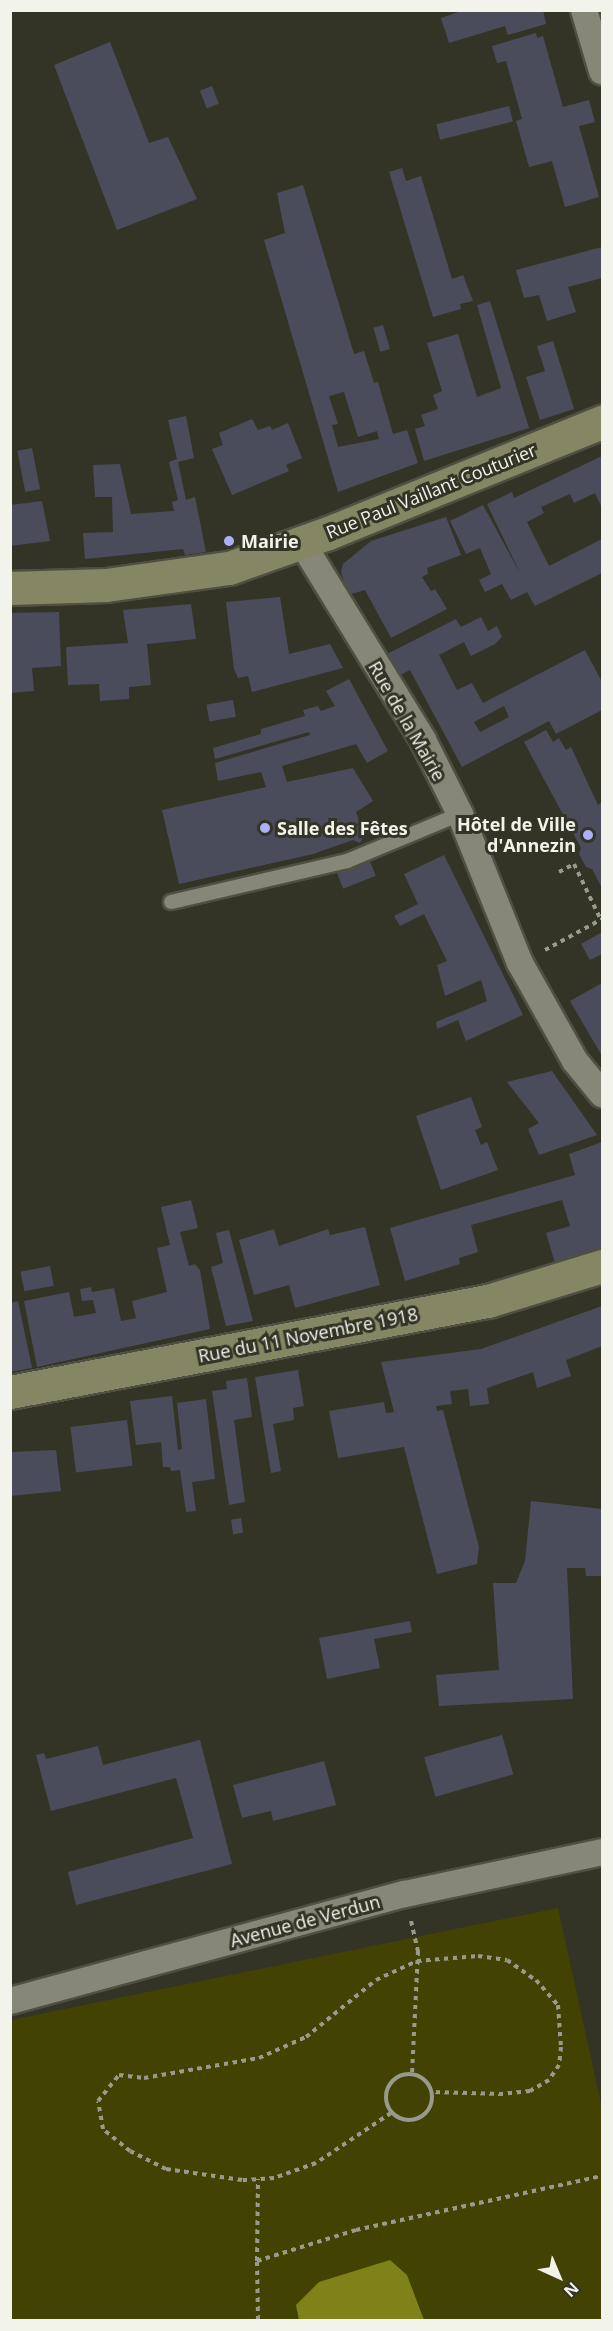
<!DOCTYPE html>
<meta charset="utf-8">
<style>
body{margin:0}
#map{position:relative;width:613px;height:2331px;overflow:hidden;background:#333426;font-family:"Open Sans",sans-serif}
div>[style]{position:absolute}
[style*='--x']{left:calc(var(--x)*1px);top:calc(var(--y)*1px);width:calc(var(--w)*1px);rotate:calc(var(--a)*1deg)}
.green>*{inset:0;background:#424302}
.water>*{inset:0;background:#7f8218}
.building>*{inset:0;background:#4b4c5b;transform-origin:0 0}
.path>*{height:4px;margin-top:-2px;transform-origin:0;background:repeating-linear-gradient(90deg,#999a8e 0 4.5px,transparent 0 9px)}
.path>.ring{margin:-2px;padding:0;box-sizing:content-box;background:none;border:4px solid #999a8e;border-radius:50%}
.roads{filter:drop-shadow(2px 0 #4f5043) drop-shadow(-2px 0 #4f5043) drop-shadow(0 2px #4f5043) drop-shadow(0 -2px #4f5043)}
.lane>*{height:14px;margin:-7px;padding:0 7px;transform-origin:7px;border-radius:7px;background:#868777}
.street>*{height:26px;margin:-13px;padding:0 13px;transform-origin:13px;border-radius:13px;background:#868777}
.secondary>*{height:33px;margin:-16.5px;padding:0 16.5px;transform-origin:16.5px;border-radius:16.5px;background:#858764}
.dots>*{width:16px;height:16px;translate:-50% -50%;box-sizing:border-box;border:3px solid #333426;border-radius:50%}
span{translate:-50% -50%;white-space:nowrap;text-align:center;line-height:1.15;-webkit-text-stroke:6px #333426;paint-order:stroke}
.street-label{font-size:18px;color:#f2f3ea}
.poi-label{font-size:18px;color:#f2f3ea;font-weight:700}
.left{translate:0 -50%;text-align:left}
.right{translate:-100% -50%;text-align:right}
.frame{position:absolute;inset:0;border:12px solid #f2f3ea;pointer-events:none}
.north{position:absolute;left:529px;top:2247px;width:60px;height:60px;-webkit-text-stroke:4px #333426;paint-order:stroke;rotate:136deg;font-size:16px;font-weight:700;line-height:24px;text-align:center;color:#f2f3ea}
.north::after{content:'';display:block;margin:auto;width:21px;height:27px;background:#f2f3ea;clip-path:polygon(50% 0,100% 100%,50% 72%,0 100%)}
</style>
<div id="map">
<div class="green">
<i style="clip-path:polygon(558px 1908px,602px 2108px,602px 2320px,11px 2320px,11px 2020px)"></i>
</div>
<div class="water">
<i style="clip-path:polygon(390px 2260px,407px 2275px,424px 2320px,299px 2320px,296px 2305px,319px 2282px)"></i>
</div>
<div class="building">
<i style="clip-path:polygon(464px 10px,543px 10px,546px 24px,508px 35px,505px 26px,449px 43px,441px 18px)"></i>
<i style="clip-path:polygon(536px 33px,537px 38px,543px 36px,563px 107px,589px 100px,595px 122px,579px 126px,599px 197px,565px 207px,552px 161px,529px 167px,516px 121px,522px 119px,506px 61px,497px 63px,492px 46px)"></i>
<i style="clip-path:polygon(110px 42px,149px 143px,168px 137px,197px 199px,117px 230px,54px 65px)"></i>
<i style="left:212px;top:86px;width:19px;height:13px;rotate:69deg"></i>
<i style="left:509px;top:106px;width:16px;height:75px;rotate:76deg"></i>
<i style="clip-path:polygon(402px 168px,406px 181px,421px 176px,452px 279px,463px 275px,473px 301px,460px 304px,461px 309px,433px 317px,389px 172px)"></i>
<i style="clip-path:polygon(evenodd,303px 185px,354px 354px,364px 351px,374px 383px,378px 382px,393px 434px,407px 430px,418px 463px,338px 492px,264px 240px,285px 233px,277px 193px,303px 185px,344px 392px,358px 437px,377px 431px,379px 439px,338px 447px,332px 425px,338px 424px,329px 396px,344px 392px)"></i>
<i style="clip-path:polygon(602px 247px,602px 278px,568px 287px,576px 312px,547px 321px,539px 295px,524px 298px,516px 270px)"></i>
<i style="clip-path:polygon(490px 301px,529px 428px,424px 461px,415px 429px,425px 426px,421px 415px,438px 409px,433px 395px,442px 391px,427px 343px,458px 334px,477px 397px,501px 388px,477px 305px)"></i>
<i style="left:383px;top:325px;width:25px;height:10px;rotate:74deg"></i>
<i style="clip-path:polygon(553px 341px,574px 409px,540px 420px,526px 377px,545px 371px,537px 346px)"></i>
<i style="clip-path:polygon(186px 416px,194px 458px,178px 462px,186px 500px,195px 497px,206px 552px,185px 555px,183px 549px,85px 559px,83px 533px,113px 532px,112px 497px,95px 497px,93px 465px,120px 464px,131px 514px,174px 511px,172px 502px,178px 500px,169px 462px,177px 459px,168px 420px)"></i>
<i style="clip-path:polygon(252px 419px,258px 430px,270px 426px,272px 430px,288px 423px,302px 458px,286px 465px,289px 471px,232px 495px,212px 449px,223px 445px,219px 433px)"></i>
<i style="left:32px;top:448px;width:42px;height:15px;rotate:79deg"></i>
<i style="clip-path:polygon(602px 456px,602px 508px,595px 493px,574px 503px,570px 494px,541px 507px,544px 513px,527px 522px,549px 566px,602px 539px,602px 573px,535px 606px,527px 592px,511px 600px,502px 584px,485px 592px,479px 580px,491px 574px,480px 548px,466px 554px,450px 521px,483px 505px,521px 575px,487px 504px,512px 492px,514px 498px)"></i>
<i style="clip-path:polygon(42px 501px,50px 541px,10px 546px,10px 505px)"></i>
<i style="clip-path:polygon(446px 517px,461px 555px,427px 568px,428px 574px,422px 577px,431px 591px,435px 589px,447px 609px,391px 638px,365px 590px,348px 595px,341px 572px,343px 564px,371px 541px)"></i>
<i style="clip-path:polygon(280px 597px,289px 654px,330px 644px,343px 668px,252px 692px,248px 676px,238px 678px,234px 669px,226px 602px)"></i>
<i style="clip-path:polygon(191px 604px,196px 639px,147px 644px,151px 685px,129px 687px,129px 699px,100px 701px,99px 684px,68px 685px,66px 647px,128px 643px,123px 610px)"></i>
<i style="clip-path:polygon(59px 612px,61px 666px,32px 668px,34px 691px,10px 693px,10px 613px)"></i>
<i style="clip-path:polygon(evenodd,481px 617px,488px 631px,497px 626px,502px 637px,495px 644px,471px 656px,464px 642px,439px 655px,457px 690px,472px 683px,483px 703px,585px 650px,602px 682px,602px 710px,556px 734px,549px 721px,462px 767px,410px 670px,398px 676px,385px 655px,456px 619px,461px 627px,481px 617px,504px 706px,509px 717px,480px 732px,474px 722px,504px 706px)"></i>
<i style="clip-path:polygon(349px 679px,388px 751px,367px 763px,356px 744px,282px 766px,287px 782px,353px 768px,373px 801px,356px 812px,361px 826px,366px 829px,360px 843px,353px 840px,313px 854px,179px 884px,162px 810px,266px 787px,261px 772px,218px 781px,215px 763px,310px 735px,309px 732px,215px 759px,213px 748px,261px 734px,261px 729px,305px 716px,303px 710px,318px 706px,321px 711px,335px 706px,326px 691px)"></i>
<i style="left:233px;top:700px;width:17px;height:27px;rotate:80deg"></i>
<i style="clip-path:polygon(546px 730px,553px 742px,559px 738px,566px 750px,571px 747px,598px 805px,602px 802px,602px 888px,592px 869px,586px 867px,579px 854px,581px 848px,524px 742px)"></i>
<i style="clip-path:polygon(444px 855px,523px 1015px,466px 1041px,458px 1020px,437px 1029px,436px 1022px,487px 1001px,481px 980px,445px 996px,437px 965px,447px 961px,424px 914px,400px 926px,394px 916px,418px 904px,404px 874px)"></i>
<i style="left:369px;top:859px;width:18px;height:35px;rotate:68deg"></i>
<i style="clip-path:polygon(602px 932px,602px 954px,590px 960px,581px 944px)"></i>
<i style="clip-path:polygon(602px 983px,602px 1056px,570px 1001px)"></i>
<i style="clip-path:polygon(552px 1071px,597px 1135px,539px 1155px,528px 1129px,539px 1123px,507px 1082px)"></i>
<i style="clip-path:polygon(471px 1097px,482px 1127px,475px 1130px,481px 1145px,487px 1142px,498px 1170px,441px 1190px,416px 1116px)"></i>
<i style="clip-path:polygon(602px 1142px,602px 1249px,555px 1263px,546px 1233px,570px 1226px,562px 1200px,471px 1225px,478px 1252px,459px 1258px,460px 1264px,405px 1281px,390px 1228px,575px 1175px,569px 1154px)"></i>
<i style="clip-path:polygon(191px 1200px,198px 1228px,180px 1232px,189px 1266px,195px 1264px,200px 1270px,210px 1329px,37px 1367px,24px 1301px,69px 1292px,74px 1317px,96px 1313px,93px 1300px,82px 1301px,80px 1289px,91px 1287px,92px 1292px,114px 1288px,121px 1321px,136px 1318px,132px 1301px,167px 1292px,157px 1248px,170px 1245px,161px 1207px)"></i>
<i style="clip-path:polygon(365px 1227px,380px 1285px,295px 1308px,289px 1285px,254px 1295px,239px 1240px,274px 1229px,279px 1246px,328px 1229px,330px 1235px)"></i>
<i style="clip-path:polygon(229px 1230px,253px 1321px,226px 1326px,211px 1267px,223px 1263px,216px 1233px)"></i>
<i style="left:50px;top:1266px;width:20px;height:30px;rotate:79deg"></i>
<i style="clip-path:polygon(18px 1301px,32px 1368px,10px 1372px,10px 1303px)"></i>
<i style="clip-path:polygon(602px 1306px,602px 1346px,566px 1360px,571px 1376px,537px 1388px,533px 1372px,487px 1388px,489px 1404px,470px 1406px,468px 1389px,450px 1391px,452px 1404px,436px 1406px,437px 1411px,443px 1410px,479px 1547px,477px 1564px,437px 1574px,404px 1447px,338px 1458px,329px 1411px,384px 1402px,386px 1413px,394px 1412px,381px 1362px,481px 1349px)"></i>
<i style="clip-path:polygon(298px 1370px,304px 1406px,293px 1408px,294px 1420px,273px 1424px,281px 1471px,271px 1473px,255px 1377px)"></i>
<i style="clip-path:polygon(247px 1378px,252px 1417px,234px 1420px,245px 1502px,229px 1505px,212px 1391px,227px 1389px,226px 1381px)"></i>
<i style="clip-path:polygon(172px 1396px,178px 1450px,182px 1449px,177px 1403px,206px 1399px,215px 1479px,192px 1482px,196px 1511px,186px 1512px,180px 1470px,171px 1471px,170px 1467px,163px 1467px,161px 1442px,136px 1445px,130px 1401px)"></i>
<i style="left:127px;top:1420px;width:46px;height:57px;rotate:83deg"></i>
<i style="clip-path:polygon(56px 1450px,61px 1491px,10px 1496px,10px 1452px)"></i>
<i style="clip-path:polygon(531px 1501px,602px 1509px,602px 1576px,586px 1576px,585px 1568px,567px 1568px,573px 1699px,439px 1706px,436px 1675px,499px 1670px,493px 1583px,516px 1583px,525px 1561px)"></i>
<i style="left:241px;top:1518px;width:15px;height:10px;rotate:82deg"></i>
<i style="clip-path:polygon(410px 1621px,412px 1632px,374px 1639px,380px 1668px,327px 1679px,319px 1638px)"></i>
<i style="left:502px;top:1735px;width:41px;height:81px;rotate:74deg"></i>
<i style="clip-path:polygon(200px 1740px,232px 1864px,76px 1905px,68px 1872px,193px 1838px,176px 1778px,51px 1811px,36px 1755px,44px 1753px,46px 1759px,98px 1746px,103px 1765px)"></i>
<i style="clip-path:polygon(324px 1761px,336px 1805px,273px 1821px,271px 1811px,242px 1818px,233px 1785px)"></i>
</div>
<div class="path">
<i style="--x:559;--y:872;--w:17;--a:-28"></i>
<i style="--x:574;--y:864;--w:62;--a:64.3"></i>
<i style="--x:545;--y:950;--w:65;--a:-28.5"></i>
<i style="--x:411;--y:1921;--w:31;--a:77"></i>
<i style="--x:418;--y:1951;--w:122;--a:92.8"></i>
<i class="ring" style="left:386px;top:2074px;width:42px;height:42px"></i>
<i style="--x:391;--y:2113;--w:90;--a:146.3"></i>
<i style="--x:316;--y:2163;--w:45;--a:160.3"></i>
<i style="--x:274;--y:2178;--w:32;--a:176"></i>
<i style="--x:242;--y:2180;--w:77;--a:-171.8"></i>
<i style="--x:166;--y:2169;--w:40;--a:-153.4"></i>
<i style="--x:130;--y:2151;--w:35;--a:-141"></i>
<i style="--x:103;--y:2129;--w:28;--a:-100"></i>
<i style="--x:98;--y:2101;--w:33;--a:-51"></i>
<i style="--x:119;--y:2075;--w:25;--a:7"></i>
<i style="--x:144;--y:2078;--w:117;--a:-9.9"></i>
<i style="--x:259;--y:2058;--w:51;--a:-24.1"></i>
<i style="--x:306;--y:2037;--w:90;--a:-39.2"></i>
<i style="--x:376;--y:1980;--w:45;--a:-24.9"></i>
<i style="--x:417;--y:1961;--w:61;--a:-4.7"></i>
<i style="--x:478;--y:1956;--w:29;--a:8"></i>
<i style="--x:507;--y:1960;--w:35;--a:35"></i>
<i style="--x:536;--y:1980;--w:33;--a:49"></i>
<i style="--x:558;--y:2005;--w:42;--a:85.9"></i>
<i style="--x:561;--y:2047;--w:18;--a:96"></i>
<i style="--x:559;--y:2065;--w:18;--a:124"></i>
<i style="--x:549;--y:2080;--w:22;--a:150"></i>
<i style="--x:530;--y:2091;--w:27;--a:174"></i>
<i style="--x:503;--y:2094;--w:71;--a:-178.4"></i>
<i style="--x:10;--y:2159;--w:113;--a:90"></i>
<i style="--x:257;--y:2261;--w:82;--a:-89.3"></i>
<i style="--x:258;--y:2320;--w:59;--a:-91"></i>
<i style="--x:257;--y:2261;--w:104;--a:-17.4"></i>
<i style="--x:356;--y:2230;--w:252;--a:-12.4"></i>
</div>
<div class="roads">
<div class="lane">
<i style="--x:171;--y:902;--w:181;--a:-13.1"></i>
<i style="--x:347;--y:861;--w:122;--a:-22.6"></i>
</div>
<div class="street">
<i style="--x:584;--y:10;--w:64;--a:73.6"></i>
<i style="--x:302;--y:543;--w:231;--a:58.4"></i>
<i style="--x:423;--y:740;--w:83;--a:63.4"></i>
<i style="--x:460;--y:814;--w:161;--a:68.1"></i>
<i style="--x:520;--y:963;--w:112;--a:60.7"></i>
<i style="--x:575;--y:1061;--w:43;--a:50.7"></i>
<i style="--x:10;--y:2001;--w:409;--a:-15.2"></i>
<i style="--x:405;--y:1894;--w:201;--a:-12"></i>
</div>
<div class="secondary">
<i style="--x:10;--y:588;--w:96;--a:-1.8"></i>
<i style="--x:106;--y:585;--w:124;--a:-7.9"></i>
<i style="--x:229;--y:568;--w:105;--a:-19.5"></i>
<i style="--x:328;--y:533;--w:296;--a:-22.1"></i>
<i style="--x:10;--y:1392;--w:487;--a:-10.8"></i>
<i style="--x:488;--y:1301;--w:119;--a:-17.1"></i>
</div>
</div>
<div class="dots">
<i style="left:229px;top:541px;background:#adaffb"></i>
<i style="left:265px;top:828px;background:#adaffb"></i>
<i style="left:588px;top:835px;background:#adaffb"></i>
</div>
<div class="street-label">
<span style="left:431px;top:491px;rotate:-22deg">Rue Paul Vaillant Couturier</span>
<span style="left:407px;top:721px;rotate:60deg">Rue de la Mairie</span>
<span style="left:308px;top:1335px;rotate:-11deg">Rue du 11 Novembre 1918</span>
<span style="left:305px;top:1921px;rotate:-15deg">Avenue de Verdun</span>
</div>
<div class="poi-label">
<span class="left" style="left:241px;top:541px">Mairie</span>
<span class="right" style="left:576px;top:835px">Hôtel de Ville<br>d'Annezin</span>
<span class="left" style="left:277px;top:828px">Salle des Fêtes</span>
</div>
<div class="frame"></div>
<div class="north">N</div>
</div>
